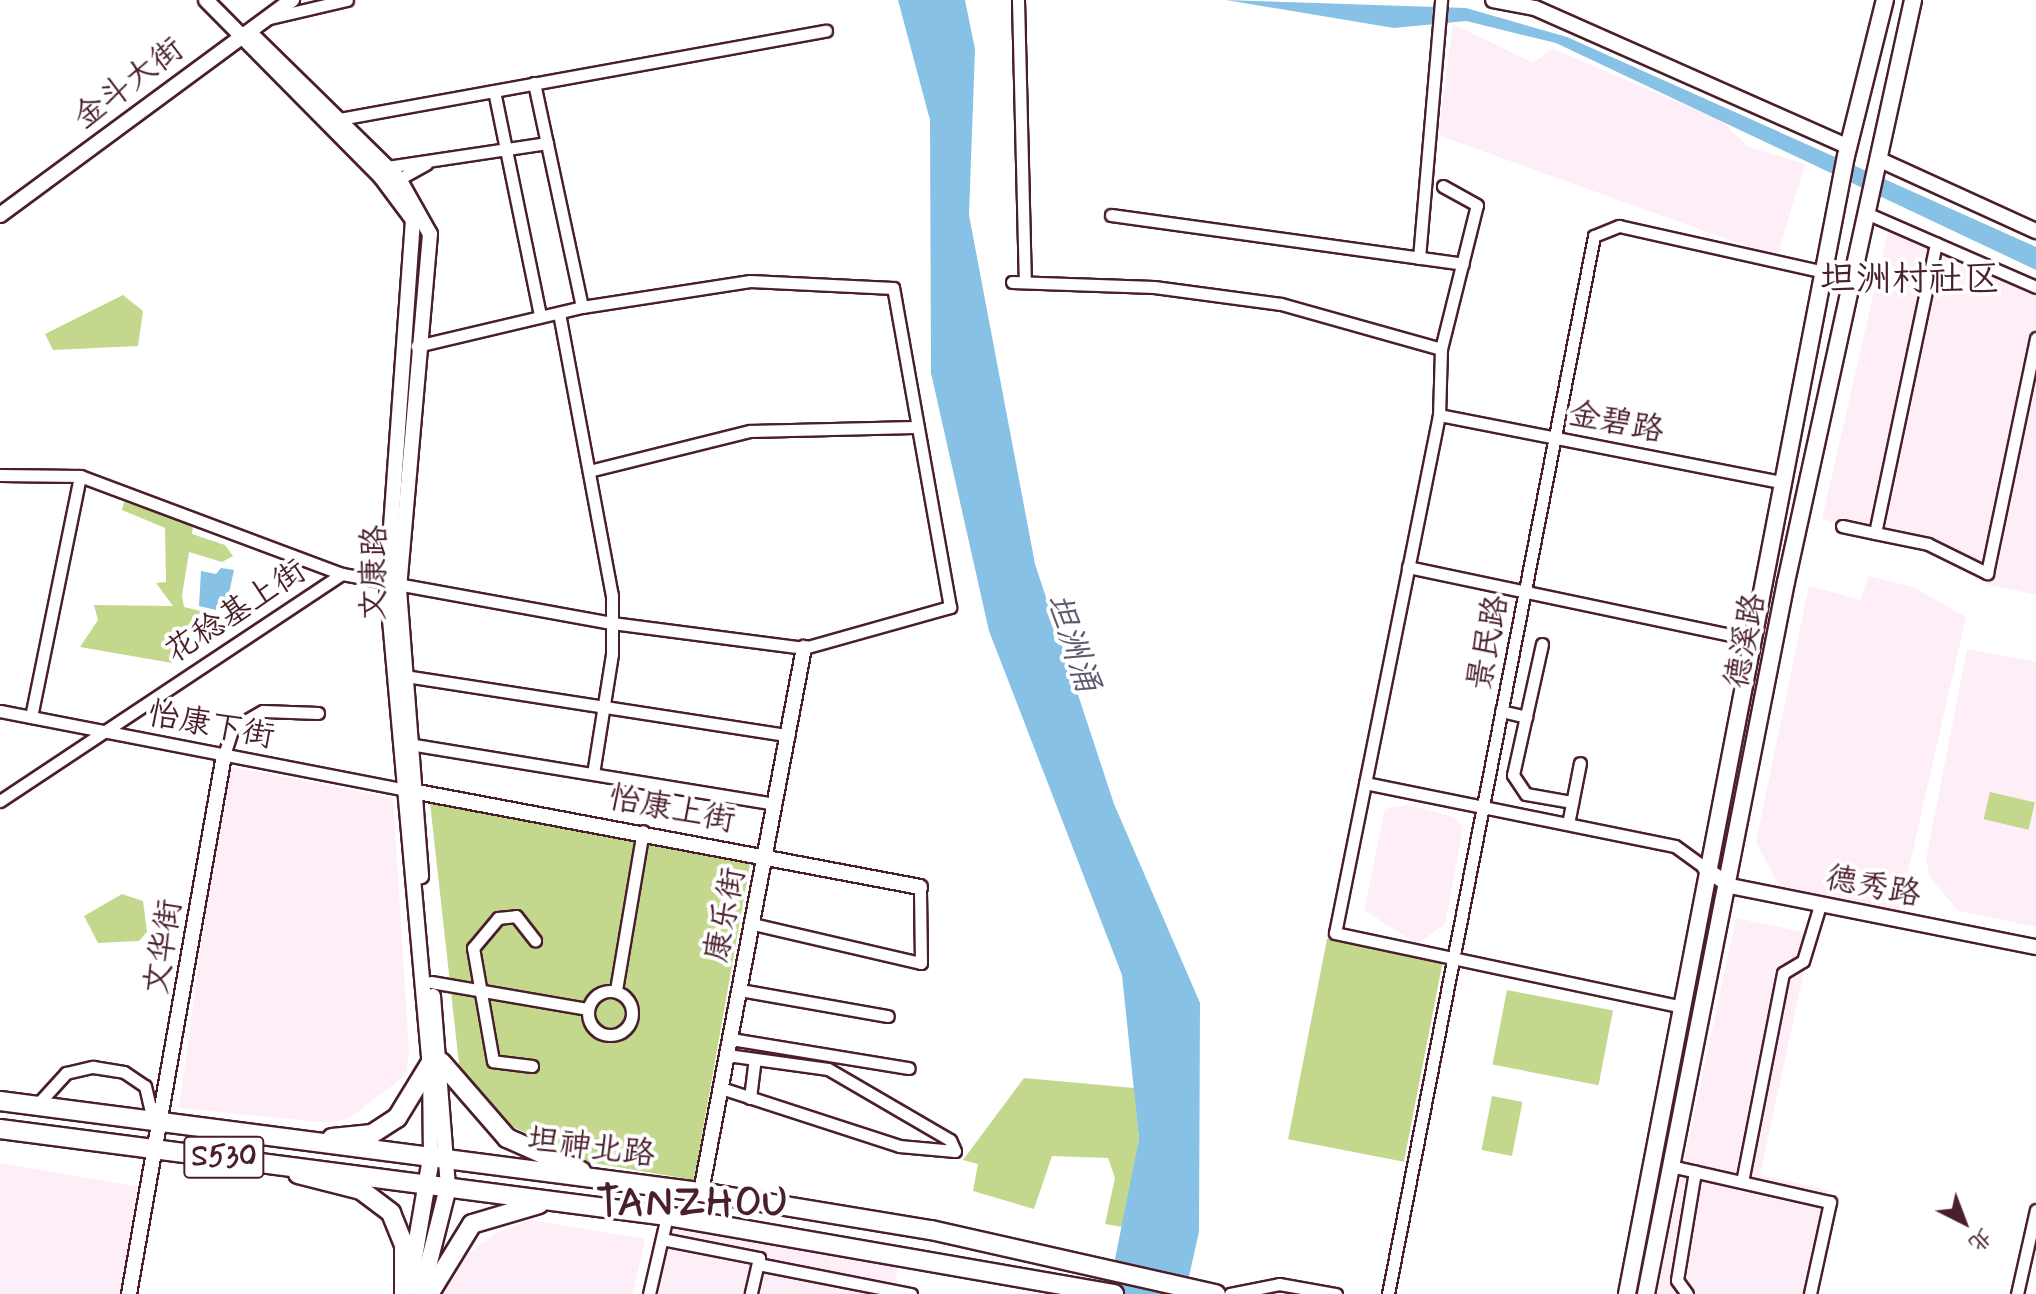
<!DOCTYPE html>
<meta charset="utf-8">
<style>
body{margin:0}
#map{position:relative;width:2036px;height:1294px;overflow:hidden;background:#fff;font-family:Mynerve,"LXGW WenKai TC",sans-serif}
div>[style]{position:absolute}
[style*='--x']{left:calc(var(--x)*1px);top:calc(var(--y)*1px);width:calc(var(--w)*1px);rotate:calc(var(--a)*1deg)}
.built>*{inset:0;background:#fdeef7}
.green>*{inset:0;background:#c3d88d;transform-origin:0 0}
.water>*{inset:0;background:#87c1e6}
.roads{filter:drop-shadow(2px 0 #4a1f2b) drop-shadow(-2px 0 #4a1f2b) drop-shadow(0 2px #4a1f2b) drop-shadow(0 -2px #4a1f2b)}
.minor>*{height:11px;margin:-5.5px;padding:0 5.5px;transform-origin:5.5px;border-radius:5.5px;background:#fff}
.minor>.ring{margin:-5.5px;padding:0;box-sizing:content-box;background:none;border:11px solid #fff;border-radius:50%}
.tertiary>*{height:14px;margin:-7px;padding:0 7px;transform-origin:7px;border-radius:7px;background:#fff}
.secondary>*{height:16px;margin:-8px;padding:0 8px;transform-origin:8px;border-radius:8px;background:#fff}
.primary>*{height:18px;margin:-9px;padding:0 9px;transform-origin:9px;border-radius:9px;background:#fff}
span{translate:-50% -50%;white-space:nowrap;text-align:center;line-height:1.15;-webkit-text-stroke:8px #fff;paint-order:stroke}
.shield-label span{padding:2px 6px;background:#fff;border:2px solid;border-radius:6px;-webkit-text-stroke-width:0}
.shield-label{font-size:30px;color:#4a1f2b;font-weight:700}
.street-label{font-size:32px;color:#4a1f2b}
.water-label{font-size:34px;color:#5f586c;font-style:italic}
.quarter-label{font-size:36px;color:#4a1f2b}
.district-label{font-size:40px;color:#4a1f2b;font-weight:700;letter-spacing:2px}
.north{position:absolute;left:1924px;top:1182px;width:80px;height:80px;-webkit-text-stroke:6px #fff;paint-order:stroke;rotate:138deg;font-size:22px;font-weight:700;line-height:32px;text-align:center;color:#4a1f2b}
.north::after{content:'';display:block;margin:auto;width:28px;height:36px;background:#4a1f2b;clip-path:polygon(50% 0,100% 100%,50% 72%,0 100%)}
</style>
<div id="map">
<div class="built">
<i style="clip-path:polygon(1453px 24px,1533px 63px,1553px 49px,1720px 120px,1749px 147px,1805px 164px,1777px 257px,1438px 135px)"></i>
<i style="clip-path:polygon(1890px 222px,2036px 287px,2036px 595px,1986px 584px,1987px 573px,1955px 555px,1822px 519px)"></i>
<i style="clip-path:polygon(1868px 576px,1913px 587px,1966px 617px,1897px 920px,1785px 898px,1756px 842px,1809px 586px,1861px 600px)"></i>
<i style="clip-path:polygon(1967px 649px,2036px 662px,2036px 927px,1959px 911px,1930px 878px,1926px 860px)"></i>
<i style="clip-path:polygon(226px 766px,393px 798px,409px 1053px,406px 1075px,351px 1117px,330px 1123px,179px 1108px)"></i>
<i style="clip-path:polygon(1408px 805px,1454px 817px,1463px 827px,1445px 924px,1417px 944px,1364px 910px,1385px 809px)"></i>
<i style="clip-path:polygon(1736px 918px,1812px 934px,1760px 1175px,1828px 1190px,1805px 1294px,1656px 1294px)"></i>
<i style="clip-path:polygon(0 1163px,151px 1189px,129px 1294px,0 1294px)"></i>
<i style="clip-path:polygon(667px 1216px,902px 1252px,892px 1294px,649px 1294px)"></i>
<i style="clip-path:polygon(530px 1220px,645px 1239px,633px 1294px,441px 1294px,464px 1257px,495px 1233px)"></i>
</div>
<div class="green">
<i style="clip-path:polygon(123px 295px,143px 311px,138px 346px,53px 350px,45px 334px)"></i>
<i style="clip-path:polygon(124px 502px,182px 519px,193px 525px,192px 534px,225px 545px,233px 556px,222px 562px,189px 552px,182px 596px,184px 607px,201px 611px,202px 625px,171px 648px,172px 663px,80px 647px,98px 620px,94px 605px,173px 606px,156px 583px,166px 582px,165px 528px,122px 510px)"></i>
<i style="left:1990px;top:792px;width:46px;height:28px;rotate:13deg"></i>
<i style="clip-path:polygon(430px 803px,750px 864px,694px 1180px,588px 1162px,509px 1125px,481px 1098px,459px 1064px)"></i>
<i style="clip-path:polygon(122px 894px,143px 901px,147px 932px,139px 941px,98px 943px,84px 916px)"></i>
<i style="left:1327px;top:939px;width:118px;height:204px;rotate:11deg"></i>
<i style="left:1507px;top:990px;width:108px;height:76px;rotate:11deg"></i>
<i style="clip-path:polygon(1024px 1078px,1134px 1088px,1139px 1139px,1123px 1227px,1105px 1224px,1115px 1178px,1108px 1158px,1052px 1156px,1034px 1209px,973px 1191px,978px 1164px,963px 1160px)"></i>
<i style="left:1492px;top:1096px;width:31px;height:55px;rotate:11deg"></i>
</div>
<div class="water">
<i style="clip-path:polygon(898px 0,965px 0,975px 49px,969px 215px,1035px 564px,1114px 804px,1200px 1003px,1199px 1232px,1185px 1294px,1108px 1294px,1139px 1139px,1122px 975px,989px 631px,931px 373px,930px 120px)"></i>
<i style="clip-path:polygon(1226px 0,1466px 8px,1567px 37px,2036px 247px,2036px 270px,1556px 43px,1466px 21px,1394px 28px)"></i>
<i style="clip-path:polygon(221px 568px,234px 570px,228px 598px,220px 596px,216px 610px,199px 606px,201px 571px,216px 574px)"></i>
</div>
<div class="roads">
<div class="minor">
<i style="--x:1018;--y:0;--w:282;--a:88.6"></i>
<i style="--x:270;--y:18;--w:79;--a:-13.2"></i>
<i style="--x:534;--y:83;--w:229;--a:77.9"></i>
<i style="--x:494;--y:91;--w:230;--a:78.4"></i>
<i style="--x:334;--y:120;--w:500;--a:-10.3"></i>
<i style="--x:387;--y:167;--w:162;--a:-8.5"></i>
<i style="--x:399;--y:179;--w:31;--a:-29"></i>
<i style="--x:1866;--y:213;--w:185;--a:23.5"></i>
<i style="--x:1111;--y:215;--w:355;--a:7.9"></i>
<i style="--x:1419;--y:258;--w:259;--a:-85.1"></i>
<i style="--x:1012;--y:282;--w:142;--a:2"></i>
<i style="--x:1154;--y:287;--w:128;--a:7.6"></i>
<i style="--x:1281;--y:304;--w:166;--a:15.7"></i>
<i style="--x:1441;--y:349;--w:66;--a:91.7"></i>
<i style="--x:1439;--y:415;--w:528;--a:101.35"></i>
<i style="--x:1335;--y:933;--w:352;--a:12"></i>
<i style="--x:559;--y:313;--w:287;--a:79.4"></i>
<i style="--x:612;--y:595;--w:59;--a:90"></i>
<i style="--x:612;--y:654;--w:121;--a:99"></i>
<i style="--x:1441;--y:349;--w:148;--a:-76"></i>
<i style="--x:1477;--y:205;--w:39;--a:-151"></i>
<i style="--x:1439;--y:415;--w:349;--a:11.1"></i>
<i style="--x:589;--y:471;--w:166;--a:-14"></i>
<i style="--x:750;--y:431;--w:164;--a:-1.4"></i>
<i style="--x:0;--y:475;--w:80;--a:0.7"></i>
<i style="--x:80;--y:476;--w:280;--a:20.5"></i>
<i style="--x:342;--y:574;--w:274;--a:10.3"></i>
<i style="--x:612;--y:623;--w:194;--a:7.4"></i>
<i style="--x:804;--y:648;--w:152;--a:-15.7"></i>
<i style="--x:950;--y:607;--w:324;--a:-100.1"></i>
<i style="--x:893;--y:288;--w:143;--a:-177.2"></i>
<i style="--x:750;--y:281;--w:170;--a:171.2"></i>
<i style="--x:582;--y:307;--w:170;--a:166.7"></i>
<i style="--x:1842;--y:526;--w:34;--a:12"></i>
<i style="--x:1875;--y:533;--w:296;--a:-78.1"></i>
<i style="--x:1875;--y:533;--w:54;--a:11.7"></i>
<i style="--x:1928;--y:544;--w:66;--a:26.2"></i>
<i style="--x:1987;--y:573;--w:240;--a:-78.2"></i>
<i style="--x:1408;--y:567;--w:349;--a:11.9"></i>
<i style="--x:1542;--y:644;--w:134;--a:102.5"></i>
<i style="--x:1513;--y:775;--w:23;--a:56"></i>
<i style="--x:1526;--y:794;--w:47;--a:9.9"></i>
<i style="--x:405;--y:676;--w:388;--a:8.8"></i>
<i style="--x:0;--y:711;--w:420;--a:11"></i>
<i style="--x:1501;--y:711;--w:26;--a:13"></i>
<i style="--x:31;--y:717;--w:246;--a:-78.5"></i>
<i style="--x:409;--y:744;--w:371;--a:9.3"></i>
<i style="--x:224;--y:755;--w:28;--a:-72"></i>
<i style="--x:233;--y:728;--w:34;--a:-30"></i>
<i style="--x:263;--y:711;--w:55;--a:2.1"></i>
<i style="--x:1365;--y:783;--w:316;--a:11.5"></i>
<i style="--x:1675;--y:846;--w:37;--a:36"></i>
<i style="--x:0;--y:801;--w:410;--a:-33.6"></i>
<i style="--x:1568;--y:824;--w:62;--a:-78.9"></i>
<i style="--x:753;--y:924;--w:172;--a:13.1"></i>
<i style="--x:921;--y:963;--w:76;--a:-90.8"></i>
<i style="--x:431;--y:982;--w:158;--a:9.8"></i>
<i style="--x:616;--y:990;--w:161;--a:-80.4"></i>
<i style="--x:740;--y:990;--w:150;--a:10"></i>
<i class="ring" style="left:588px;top:991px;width:33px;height:33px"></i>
<i style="--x:731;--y:1039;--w:180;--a:9.3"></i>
<i style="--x:532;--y:1066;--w:39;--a:-173"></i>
<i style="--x:493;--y:1061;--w:115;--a:-100"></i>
<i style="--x:473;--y:948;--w:39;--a:-50"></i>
<i style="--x:498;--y:918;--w:18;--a:-6"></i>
<i style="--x:516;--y:916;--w:31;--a:52"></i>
<i style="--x:721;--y:1088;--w:187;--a:18"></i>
<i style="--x:899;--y:1146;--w:56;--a:5.1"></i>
<i style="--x:955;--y:1151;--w:12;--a:-114"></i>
<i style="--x:950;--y:1140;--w:141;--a:-149.8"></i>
<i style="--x:828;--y:1069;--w:102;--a:-172.1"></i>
<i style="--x:750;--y:1098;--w:39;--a:-83"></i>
<i style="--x:36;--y:1106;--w:45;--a:-47.7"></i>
<i style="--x:66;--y:1073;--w:28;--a:-13"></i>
<i style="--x:93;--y:1067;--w:31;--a:9"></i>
<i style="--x:124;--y:1072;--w:25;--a:34"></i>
<i style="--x:145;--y:1086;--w:37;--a:77"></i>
<i style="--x:1671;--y:1166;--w:163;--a:12.8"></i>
<i style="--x:1830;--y:1202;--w:94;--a:102.3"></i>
<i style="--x:1742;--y:1182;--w:213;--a:-78.9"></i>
<i style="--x:1783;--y:973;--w:23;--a:-31"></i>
<i style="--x:1803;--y:961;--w:59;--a:-73.1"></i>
<i style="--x:662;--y:1239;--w:99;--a:11.1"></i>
<i style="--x:759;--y:1258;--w:37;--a:103"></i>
<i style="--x:758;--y:1264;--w:156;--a:11.1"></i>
<i style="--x:649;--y:1294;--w:80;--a:-77"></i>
<i style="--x:1230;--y:1294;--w:50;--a:-11.5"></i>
<i style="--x:1279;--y:1284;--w:58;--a:10"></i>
<i style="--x:1388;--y:1294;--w:1078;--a:-78.98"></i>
<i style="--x:1594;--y:236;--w:27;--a:-22"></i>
<i style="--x:1619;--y:226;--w:211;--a:12.6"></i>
<i style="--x:1687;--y:1294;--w:17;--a:-126"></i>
<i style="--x:1677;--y:1280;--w:110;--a:-80.6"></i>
<i style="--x:2017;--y:1294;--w:86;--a:-77.3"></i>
</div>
<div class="tertiary">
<i style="--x:206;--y:0;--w:249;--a:45.3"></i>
<i style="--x:381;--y:177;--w:54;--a:53.3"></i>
<i style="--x:413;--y:220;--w:367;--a:94.1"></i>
<i style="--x:387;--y:586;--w:480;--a:84.9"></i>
<i style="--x:430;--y:1064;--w:94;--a:89.4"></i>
<i style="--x:1493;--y:0;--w:43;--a:10.8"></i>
<i style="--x:1535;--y:8;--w:343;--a:23.9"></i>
<i style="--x:249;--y:32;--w:210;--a:44.4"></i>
<i style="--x:399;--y:179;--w:63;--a:60.6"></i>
<i style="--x:430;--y:234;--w:356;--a:95"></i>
<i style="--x:399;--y:589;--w:288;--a:85.6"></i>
<i style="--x:1878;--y:159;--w:174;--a:24.5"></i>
<i style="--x:0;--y:215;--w:363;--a:-36.4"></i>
<i style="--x:412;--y:791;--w:517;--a:10.7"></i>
<i style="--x:1705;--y:868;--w:31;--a:36"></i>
<i style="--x:1730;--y:886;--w:312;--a:11.3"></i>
<i style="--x:433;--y:996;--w:192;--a:85.5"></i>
<i style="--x:701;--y:1192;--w:554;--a:-79.28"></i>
<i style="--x:129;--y:1294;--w:547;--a:-80"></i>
</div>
<div class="secondary">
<i style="--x:409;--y:1287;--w:131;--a:-80.3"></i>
<i style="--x:421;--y:1294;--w:110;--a:-75.8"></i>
<i style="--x:1627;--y:1294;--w:1159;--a:-79.11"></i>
<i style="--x:1846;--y:156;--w:161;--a:-76"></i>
<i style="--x:1646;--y:1294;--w:726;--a:-78.88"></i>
<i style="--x:1786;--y:582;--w:596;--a:-77.69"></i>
</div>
<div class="primary">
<i style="--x:441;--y:1062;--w:101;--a:49"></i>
<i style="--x:507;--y:1138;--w:81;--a:24"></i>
<i style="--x:0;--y:1101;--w:707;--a:7.4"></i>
<i style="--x:701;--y:1192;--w:233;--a:9.4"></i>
<i style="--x:931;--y:1230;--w:292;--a:12.7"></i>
<i style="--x:0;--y:1129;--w:673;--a:7.43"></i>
<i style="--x:667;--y:1216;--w:454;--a:9.9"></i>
<i style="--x:332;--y:1138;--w:40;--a:-5.7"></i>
<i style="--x:372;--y:1134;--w:30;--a:-33"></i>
<i style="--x:397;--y:1118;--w:63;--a:-58.6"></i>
<i style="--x:298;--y:1174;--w:65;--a:14.3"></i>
<i style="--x:361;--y:1190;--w:38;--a:37"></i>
<i style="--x:391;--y:1213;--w:35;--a:68"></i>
<i style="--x:404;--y:1245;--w:49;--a:90"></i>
<i style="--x:429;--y:1294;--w:82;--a:-58.4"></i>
<i style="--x:472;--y:1224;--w:70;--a:-16.6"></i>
</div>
</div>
<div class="shield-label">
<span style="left:224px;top:1157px">S530</span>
</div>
<div class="street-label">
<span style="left:129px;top:84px;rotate:-37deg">金斗大街</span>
<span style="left:1616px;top:423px;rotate:11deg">金碧路</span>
<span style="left:375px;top:573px;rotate:-89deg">文康路</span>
<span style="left:236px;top:612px;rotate:-33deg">花稔基上街</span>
<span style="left:1746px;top:641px;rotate:-79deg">德溪路</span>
<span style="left:1489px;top:643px;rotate:-79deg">景民路</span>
<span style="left:211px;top:726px;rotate:11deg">怡康下街</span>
<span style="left:672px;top:810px;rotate:11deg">怡康上街</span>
<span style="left:1873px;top:887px;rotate:11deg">德秀路</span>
<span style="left:726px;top:915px;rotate:-79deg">康乐街</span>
<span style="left:164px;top:947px;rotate:-81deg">文华街</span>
<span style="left:591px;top:1148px;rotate:7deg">坦神北路</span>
</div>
<div class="water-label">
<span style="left:1072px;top:643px;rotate:71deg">坦洲涌</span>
</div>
<div class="quarter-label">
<span style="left:1910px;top:281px">坦洲村社区</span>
</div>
<div class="district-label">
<span style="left:693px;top:1204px">TANZHOU</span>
</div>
<div class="north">北</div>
</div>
